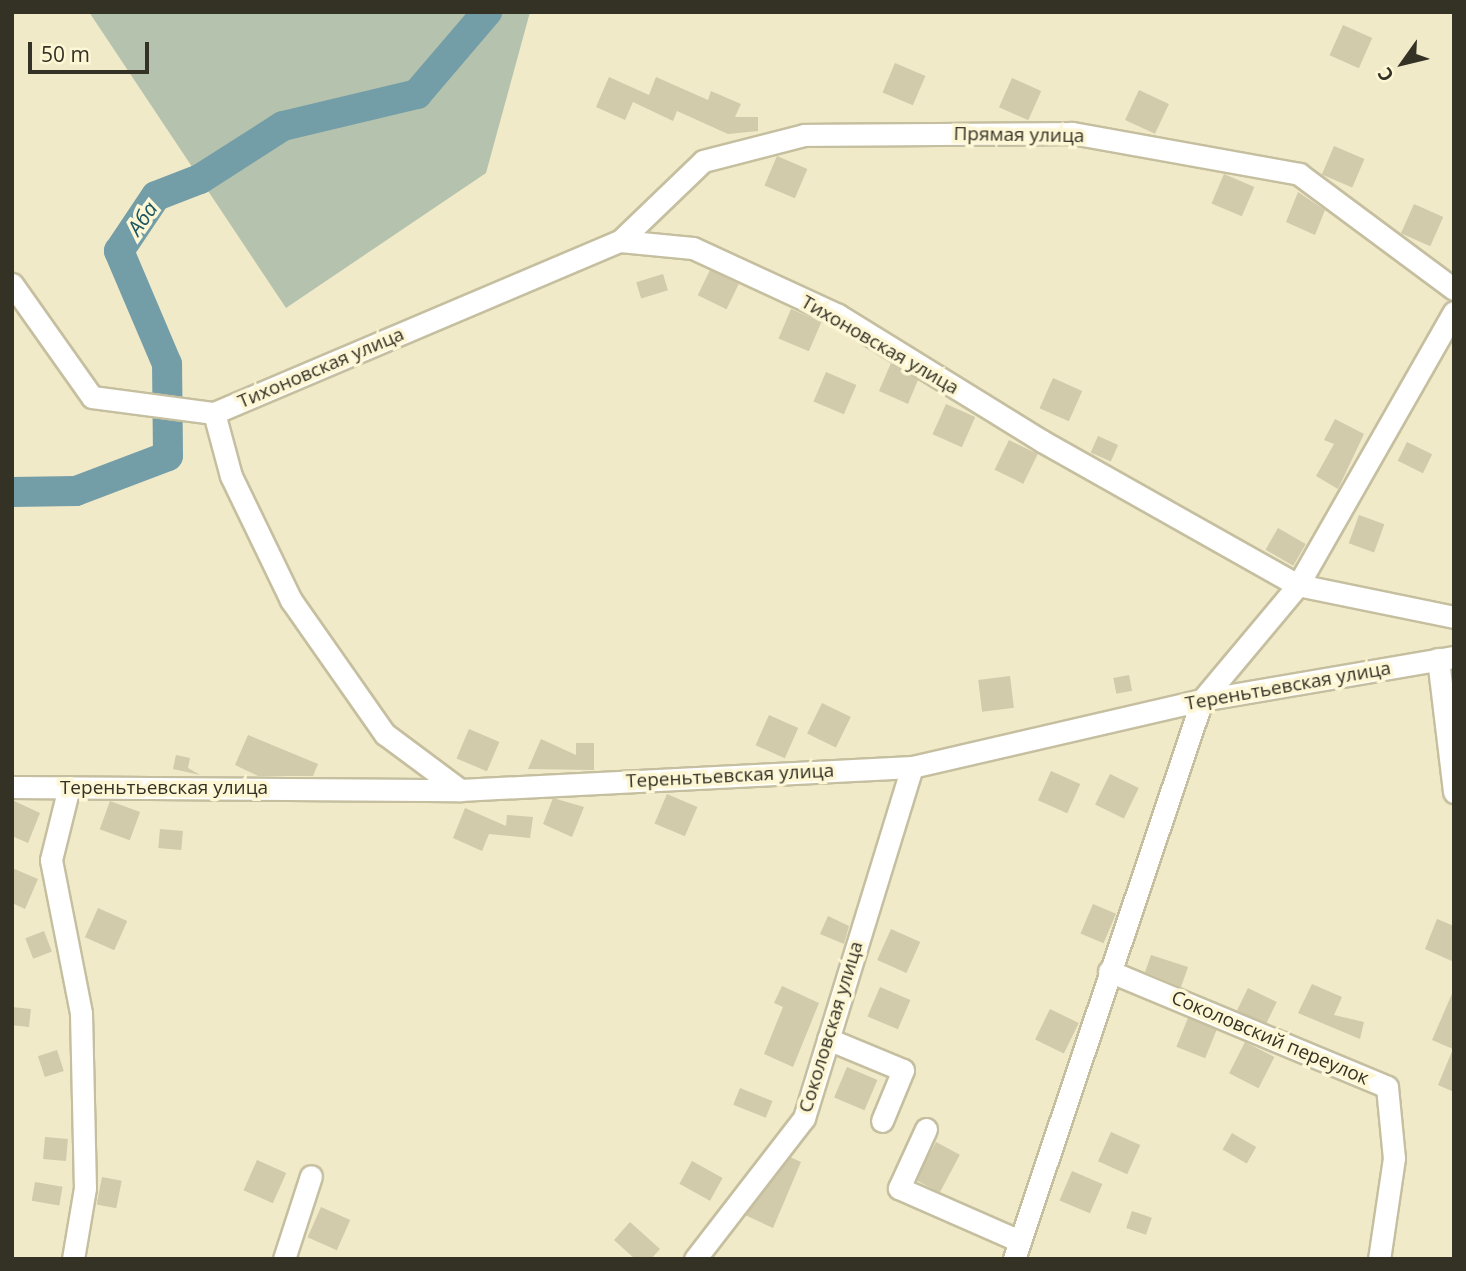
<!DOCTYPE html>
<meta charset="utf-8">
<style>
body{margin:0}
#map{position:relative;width:1466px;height:1271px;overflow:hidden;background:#f0eac9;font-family:"Open Sans",sans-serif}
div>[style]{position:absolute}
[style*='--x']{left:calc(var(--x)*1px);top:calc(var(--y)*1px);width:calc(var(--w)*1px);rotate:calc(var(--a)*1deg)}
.green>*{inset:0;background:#b4c2ae}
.river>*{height:30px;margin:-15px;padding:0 15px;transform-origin:15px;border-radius:15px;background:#739da7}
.building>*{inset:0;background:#d1caab;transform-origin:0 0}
.roads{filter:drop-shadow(2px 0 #c5bfa0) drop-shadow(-2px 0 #c5bfa0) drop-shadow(0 2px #c5bfa0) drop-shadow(0 -2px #c5bfa0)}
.minor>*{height:21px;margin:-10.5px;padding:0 10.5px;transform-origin:10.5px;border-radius:10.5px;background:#fff}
span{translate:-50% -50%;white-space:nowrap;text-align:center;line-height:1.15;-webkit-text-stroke:7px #fdf7d6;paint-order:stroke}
.street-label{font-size:19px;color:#343125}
.water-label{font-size:21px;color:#1b5562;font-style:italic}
.frame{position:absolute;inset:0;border:14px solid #343125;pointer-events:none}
.north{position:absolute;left:1368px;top:28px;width:70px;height:70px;-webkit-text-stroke:5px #fdf7d6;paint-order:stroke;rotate:236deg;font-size:19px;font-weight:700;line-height:28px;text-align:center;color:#343125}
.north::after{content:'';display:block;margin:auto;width:24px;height:32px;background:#343125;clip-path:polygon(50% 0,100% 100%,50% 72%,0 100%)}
.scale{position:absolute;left:28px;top:42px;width:121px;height:32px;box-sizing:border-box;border:4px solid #343125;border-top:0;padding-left:9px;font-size:21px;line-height:24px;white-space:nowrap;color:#343125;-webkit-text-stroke:5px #fdf7d6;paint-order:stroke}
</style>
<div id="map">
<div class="green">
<i style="clip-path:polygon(89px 12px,530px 12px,486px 173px,286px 308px)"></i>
</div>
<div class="river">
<i style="--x:12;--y:492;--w:64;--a:-0.9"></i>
<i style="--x:76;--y:491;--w:98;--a:-20.8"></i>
<i style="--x:168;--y:456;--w:92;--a:-90.6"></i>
<i style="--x:167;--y:364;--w:123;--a:-113"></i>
<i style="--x:119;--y:251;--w:66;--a:-56.1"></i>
<i style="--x:156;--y:196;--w:47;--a:-21.1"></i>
<i style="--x:200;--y:179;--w:98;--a:-32.6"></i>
<i style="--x:283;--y:126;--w:138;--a:-13.4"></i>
<i style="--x:417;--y:94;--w:108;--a:-49.5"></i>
</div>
<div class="building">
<i style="left:1343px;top:25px;width:32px;height:33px;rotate:24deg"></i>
<i style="left:895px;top:63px;width:33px;height:32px;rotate:23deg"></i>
<i style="clip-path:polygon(609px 77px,649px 95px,656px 77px,708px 100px,711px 91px,741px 104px,735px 117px,758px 117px,758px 131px,728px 134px,677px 111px,673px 121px,633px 102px,625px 120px,596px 107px)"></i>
<i style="left:1012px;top:78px;width:32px;height:32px;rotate:24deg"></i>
<i style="left:1139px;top:90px;width:33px;height:33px;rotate:25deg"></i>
<i style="left:1334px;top:146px;width:33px;height:31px;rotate:23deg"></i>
<i style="left:777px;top:156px;width:33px;height:32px;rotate:23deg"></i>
<i style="left:1224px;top:174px;width:33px;height:32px;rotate:23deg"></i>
<i style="clip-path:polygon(1298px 192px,1325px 210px,1315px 235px,1286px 222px)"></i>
<i style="left:1414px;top:204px;width:32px;height:32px;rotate:24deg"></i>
<i style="left:710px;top:270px;width:32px;height:28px;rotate:26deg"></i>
<i style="left:663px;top:274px;width:17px;height:28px;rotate:73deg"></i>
<i style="left:791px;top:309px;width:33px;height:32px;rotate:23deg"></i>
<i style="clip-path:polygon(891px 363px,918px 380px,908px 404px,879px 391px)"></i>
<i style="left:826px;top:372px;width:33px;height:32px;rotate:23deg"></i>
<i style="left:1053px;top:378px;width:32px;height:33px;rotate:24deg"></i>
<i style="left:946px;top:404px;width:32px;height:33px;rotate:24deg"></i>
<i style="clip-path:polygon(1335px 419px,1364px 434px,1338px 489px,1316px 476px,1334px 444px,1324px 440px)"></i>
<i style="left:1098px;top:436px;width:22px;height:18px;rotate:24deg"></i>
<i style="left:1009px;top:440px;width:32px;height:33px;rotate:26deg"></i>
<i style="left:1407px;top:442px;width:28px;height:21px;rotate:26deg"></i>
<i style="left:1359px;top:515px;width:27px;height:30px;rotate:20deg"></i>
<i style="left:1278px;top:528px;width:32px;height:25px;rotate:30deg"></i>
<i style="left:1129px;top:675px;width:16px;height:16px;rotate:79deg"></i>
<i style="left:1010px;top:676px;width:32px;height:32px;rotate:83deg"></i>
<i style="left:822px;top:703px;width:32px;height:34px;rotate:26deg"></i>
<i style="left:769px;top:715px;width:32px;height:33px;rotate:24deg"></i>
<i style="left:469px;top:729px;width:33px;height:32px;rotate:23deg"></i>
<i style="clip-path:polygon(248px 735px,318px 764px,313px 776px,258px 776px,235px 765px)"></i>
<i style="clip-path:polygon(541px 739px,576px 755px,576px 743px,594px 743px,594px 770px,528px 769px)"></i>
<i style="clip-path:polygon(176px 755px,190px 758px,188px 768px,200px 775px,173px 769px)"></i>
<i style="left:1051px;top:771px;width:32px;height:32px;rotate:24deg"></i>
<i style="left:1110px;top:774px;width:32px;height:34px;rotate:26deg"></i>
<i style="left:667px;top:794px;width:33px;height:32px;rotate:23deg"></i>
<i style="clip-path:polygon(553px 798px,584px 807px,572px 837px,543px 824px)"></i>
<i style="clip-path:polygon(12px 800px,40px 813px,28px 843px,12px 836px)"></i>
<i style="left:110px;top:801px;width:32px;height:30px;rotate:20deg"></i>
<i style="clip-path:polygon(465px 808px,506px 826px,507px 815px,533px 817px,530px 838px,489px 834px,482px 851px,453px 838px)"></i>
<i style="left:160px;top:829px;width:23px;height:19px;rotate:5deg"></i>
<i style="clip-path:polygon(12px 868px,38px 879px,25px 909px,12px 903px)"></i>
<i style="left:1093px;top:904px;width:25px;height:32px;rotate:23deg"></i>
<i style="left:98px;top:908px;width:32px;height:32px;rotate:24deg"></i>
<i style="clip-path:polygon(828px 916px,849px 926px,844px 944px,820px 934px)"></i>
<i style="clip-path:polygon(1437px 919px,1454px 926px,1454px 962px,1425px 949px)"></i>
<i style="left:891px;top:929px;width:32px;height:34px;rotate:24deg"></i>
<i style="left:44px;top:931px;width:22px;height:20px;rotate:69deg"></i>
<i style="clip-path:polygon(1151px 955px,1188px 967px,1181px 987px,1145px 972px)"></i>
<i style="clip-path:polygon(1312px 984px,1342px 997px,1334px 1015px,1364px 1022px,1360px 1039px,1298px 1013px)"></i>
<i style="clip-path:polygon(782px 986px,819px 1003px,793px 1067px,764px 1054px,783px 1007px,774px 1003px)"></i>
<i style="left:880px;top:987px;width:33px;height:32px;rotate:23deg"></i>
<i style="left:1248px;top:988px;width:32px;height:25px;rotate:26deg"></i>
<i style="clip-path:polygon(1454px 989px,1454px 1092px,1438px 1085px,1453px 1049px,1432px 1040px)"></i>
<i style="left:12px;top:1007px;width:19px;height:18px;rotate:6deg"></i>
<i style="left:1050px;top:1009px;width:32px;height:34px;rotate:26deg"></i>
<i style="left:1188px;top:1018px;width:31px;height:31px;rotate:22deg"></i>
<i style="left:1245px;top:1042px;width:33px;height:35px;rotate:27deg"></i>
<i style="left:57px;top:1050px;width:22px;height:20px;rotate:72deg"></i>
<i style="left:847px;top:1067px;width:33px;height:33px;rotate:23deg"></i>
<i style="left:740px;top:1088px;width:35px;height:18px;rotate:22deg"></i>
<i style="left:1111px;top:1132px;width:32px;height:32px;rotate:24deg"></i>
<i style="left:1232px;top:1133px;width:28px;height:19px;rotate:30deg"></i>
<i style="left:45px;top:1137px;width:23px;height:22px;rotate:5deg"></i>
<i style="left:936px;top:1142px;width:27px;height:43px;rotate:28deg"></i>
<i style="clip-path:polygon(790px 1157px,801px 1162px,773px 1228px,745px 1215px)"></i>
<i style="left:257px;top:1160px;width:32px;height:33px;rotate:24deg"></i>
<i style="left:692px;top:1161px;width:35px;height:26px;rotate:29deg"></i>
<i style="left:1072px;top:1171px;width:33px;height:32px;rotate:23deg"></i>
<i style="left:102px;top:1177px;width:20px;height:28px;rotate:11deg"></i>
<i style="left:35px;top:1182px;width:28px;height:19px;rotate:10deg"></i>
<i style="left:321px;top:1207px;width:32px;height:33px;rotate:24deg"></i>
<i style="left:1132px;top:1211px;width:21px;height:18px;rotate:19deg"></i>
<i style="clip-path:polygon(630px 1222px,660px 1249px,651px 1259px,635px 1259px,614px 1240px)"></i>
</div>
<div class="roads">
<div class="minor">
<i style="--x:620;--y:241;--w:115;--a:-43.9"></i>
<i style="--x:703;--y:161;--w:104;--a:-14.4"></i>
<i style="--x:804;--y:135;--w:268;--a:-0.4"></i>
<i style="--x:1072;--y:133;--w:231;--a:10.2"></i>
<i style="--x:1299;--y:174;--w:193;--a:36.6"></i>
<i style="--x:12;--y:284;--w:138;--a:54.7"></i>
<i style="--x:92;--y:397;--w:123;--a:7.5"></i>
<i style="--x:214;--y:413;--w:65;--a:74.9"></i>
<i style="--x:231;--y:476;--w:138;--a:64.2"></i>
<i style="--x:291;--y:600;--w:164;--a:55"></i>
<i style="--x:385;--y:734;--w:94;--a:36.7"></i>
<i style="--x:214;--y:413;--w:441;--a:-23"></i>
<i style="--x:620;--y:241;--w:73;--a:5.5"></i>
<i style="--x:693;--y:248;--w:160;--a:24.8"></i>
<i style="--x:838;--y:315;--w:240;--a:31.7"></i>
<i style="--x:1042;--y:441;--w:294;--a:29.4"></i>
<i style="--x:1298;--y:585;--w:159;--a:11.6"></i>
<i style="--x:1438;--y:659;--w:134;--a:83.1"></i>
<i style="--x:12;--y:787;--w:448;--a:0.4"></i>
<i style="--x:460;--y:790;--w:453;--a:-2.9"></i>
<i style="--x:912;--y:767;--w:298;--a:-13"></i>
<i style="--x:1202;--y:700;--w:256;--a:-9.7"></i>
<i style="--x:69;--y:787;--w:75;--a:103.9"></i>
<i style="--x:51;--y:860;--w:156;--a:78.9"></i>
<i style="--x:81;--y:1013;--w:175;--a:88.7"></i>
<i style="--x:85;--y:1188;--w:72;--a:99.6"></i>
<i style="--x:1109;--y:971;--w:301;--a:22.6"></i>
<i style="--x:1387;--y:1087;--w:71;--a:84.4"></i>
<i style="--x:1394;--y:1158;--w:102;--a:98.4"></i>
<i style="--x:828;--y:1039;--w:81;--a:22.5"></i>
<i style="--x:903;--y:1070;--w:55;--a:112.4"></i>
<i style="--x:926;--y:1129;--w:65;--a:114.6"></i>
<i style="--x:899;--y:1188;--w:132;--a:23.7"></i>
<i style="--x:284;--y:1259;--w:87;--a:-72"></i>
<i style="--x:695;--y:1259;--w:178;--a:-52.3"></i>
<i style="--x:804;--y:1118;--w:367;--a:-72.9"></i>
<i style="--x:1014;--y:1259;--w:590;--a:-71.41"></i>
<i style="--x:1202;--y:700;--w:150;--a:-50.1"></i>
<i style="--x:1298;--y:585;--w:314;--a:-60.3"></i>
</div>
</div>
<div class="street-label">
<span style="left:1019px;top:135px;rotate:1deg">Прямая улица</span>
<span style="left:880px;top:345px;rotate:30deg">Тихоновская улица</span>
<span style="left:321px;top:368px;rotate:-23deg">Тихоновская улица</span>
<span style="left:1288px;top:686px;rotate:-10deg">Тереньтьевская улица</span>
<span style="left:730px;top:776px;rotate:-3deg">Тереньтьевская улица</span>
<span style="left:164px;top:788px">Тереньтьевская улица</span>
<span style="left:831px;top:1027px;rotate:-73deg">Соколовская улица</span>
<span style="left:1270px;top:1038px;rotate:23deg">Соколовский переулок</span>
</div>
<div class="water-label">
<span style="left:142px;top:218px;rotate:-55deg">Аба</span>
</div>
<div class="frame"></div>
<div class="north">С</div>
<div class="scale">50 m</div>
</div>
